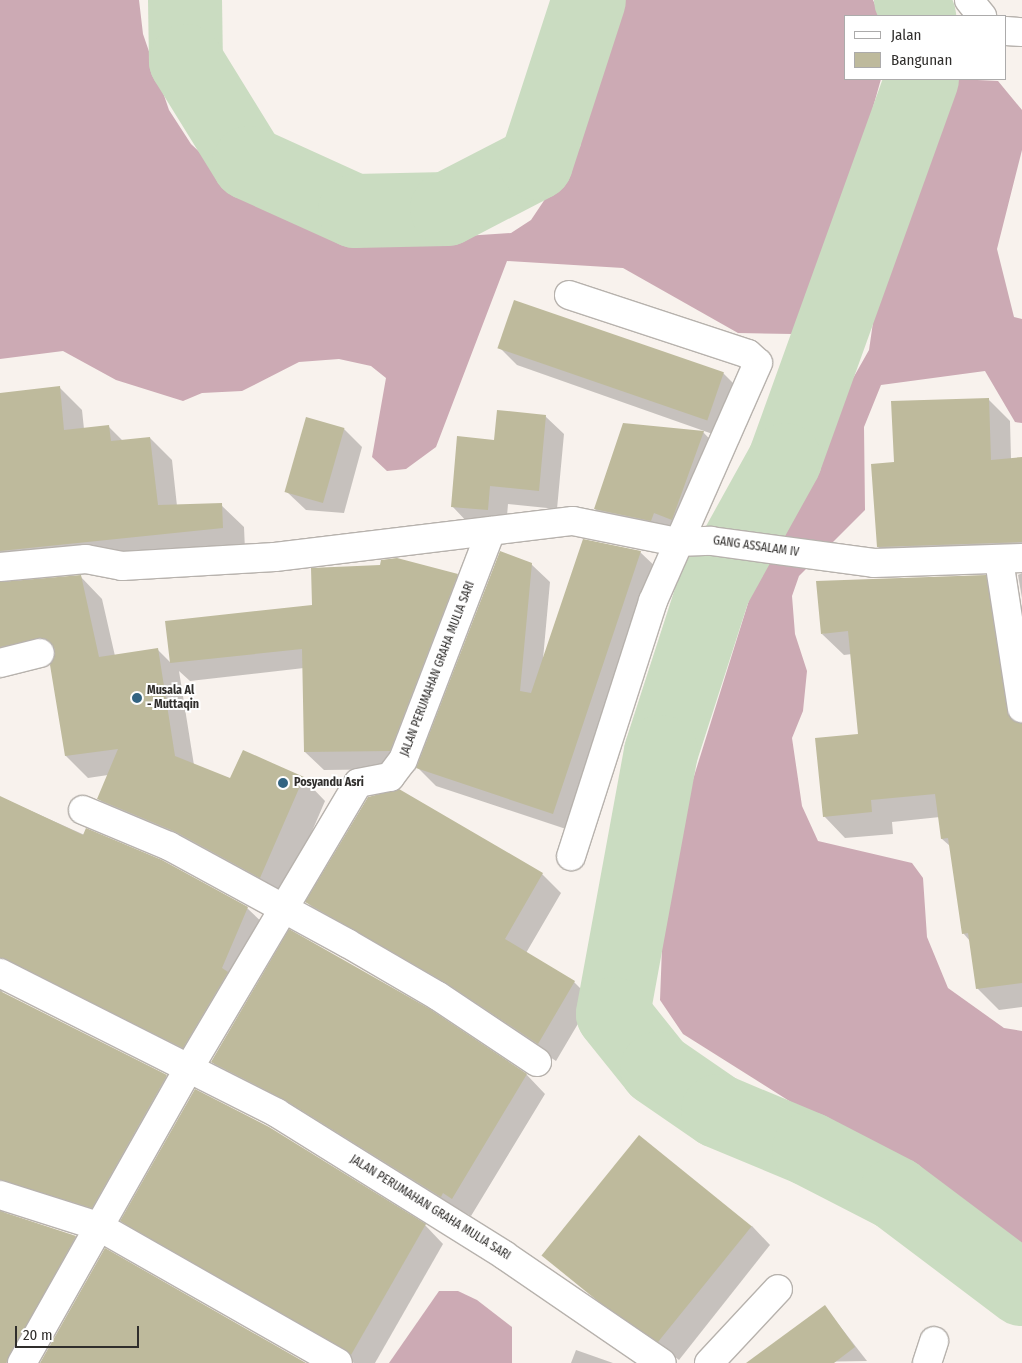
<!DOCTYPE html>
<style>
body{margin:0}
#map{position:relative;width:1022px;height:1363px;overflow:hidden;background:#f8f2ed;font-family:"Fira Sans Condensed",sans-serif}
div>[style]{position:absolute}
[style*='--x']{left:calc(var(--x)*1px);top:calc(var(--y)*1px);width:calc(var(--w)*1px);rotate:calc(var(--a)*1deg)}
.forest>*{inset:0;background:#ccaab4}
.shadow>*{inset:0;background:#0003}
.river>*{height:74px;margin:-37px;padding:0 37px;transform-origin:37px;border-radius:37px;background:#cadcc1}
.building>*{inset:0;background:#beba9c;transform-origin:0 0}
.roads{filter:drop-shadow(1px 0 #b7b2ad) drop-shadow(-1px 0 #b7b2ad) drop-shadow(0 1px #b7b2ad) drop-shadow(0 -1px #b7b2ad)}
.minor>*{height:28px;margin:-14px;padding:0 14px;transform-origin:14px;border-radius:14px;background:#fff}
.dots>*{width:14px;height:14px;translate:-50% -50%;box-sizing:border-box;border:2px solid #fff;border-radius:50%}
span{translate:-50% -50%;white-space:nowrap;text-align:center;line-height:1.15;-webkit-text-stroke:4px #fff;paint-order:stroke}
.street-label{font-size:12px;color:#302e2c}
.poi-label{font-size:12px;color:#302e2c;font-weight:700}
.left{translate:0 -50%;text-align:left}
.legend{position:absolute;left:844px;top:15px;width:162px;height:65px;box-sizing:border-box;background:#fff;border:1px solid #acabab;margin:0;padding:6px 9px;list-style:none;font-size:15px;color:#302e2c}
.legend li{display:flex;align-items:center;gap:10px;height:25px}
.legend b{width:25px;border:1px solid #acabab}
.scale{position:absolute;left:15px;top:1326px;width:124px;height:22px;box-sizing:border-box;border:2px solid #302e2c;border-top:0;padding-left:6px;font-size:15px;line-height:18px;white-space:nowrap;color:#302e2c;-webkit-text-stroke:4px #fff;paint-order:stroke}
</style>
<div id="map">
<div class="forest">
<i style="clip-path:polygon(0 0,139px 0,143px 34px,169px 110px,191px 144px,231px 182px,322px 216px,420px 239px,511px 233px,531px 220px,580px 147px,588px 105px,624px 0,873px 0,880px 16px,846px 16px,846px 79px,881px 79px,842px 217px,793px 334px,738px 333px,623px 268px,507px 261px,436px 447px,406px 469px,387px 471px,372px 457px,386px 378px,371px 366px,339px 359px,299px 362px,242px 391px,202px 393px,183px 401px,116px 380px,63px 351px,0 359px)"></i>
<i style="clip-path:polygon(957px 79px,998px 81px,1022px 110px,1022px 150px,997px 249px,1014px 317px,1022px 319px,1022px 423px,1015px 422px,985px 371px,881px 385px,864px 427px,865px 510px,799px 576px,792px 596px,795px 634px,807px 671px,803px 711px,792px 738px,802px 806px,818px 841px,912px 863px,923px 878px,927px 937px,948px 988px,1004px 1028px,1022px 1031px,1022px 1245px,970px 1236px,916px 1181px,683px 1034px,660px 1000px,665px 869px,760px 565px,808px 458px,869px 350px,883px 254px,912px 171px)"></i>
<i style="clip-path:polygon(439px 1291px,458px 1291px,477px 1300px,512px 1327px,512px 1363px,389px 1363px)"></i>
</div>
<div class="shadow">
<i style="clip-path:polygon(499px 347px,723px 373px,740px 390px,724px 438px,517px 365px)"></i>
<i style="clip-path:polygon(59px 387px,82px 410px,84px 429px,108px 426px,123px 441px,150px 438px,172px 460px,177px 506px,221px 505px,244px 527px,245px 550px,21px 573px,7px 583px,80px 576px,102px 599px,115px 656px,157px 649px,171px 663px,167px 622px,313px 606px,457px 575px,476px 593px,408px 769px,324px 770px,305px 752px,304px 668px,190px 681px,179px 671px,194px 765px,231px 779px,303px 778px,325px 801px,283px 899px,121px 821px,99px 799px,108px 775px,88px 778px,66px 756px,54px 661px,0 674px,0 394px)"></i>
<i style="clip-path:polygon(988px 399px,1010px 421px,1011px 459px,1022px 458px,1022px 564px,900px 568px,878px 547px,895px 464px)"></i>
<i style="clip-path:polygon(545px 416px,564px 434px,557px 509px,508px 504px,506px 528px,470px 525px,452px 506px)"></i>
<i style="clip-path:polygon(344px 429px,362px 447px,344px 513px,306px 510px,287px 492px)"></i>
<i style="clip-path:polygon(703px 432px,721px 451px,672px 531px,613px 527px,595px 509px)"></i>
<i style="clip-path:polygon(640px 552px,659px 570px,572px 831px,436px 786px,418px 768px,531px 564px,550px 582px,543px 659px)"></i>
<i style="clip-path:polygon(1022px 573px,1022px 598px,1018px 575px)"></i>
<i style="clip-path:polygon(985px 576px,1007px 598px,1022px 696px,1022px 1007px,999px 1010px,977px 988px,970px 941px,963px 933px,950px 846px,942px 839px,940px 817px,892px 822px,893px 834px,845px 838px,824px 816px,859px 735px,852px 654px,844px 655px,822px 634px)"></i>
<i style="clip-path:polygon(399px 790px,542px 874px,561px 893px,526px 953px,574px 982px,592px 1000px,556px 1061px,466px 1001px,325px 921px,307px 902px)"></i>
<i style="clip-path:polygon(0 797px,247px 908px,266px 926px,202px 1065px,4px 984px,2px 993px,166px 1076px,185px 1094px,111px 1225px,7px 1202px,4px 1214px,76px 1237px,94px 1255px,33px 1363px,0 1363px)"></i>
<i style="clip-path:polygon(429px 1010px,527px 1075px,545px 1094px,471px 1216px,462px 1211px,460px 1215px,231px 1080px,212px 1062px)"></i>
<i style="clip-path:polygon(122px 1221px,425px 1225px,443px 1244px,375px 1363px,354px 1363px,140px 1239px)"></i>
<i style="clip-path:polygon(752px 1226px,770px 1245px,679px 1360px,545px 1257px)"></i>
<i style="clip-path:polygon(825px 1307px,867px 1361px,748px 1363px)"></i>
<i style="clip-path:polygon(576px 1350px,613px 1363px,571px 1363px)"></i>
</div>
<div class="river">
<i style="--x:185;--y:0;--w:61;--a:89.1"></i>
<i style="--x:186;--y:61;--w:120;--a:58.3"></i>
<i style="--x:249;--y:163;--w:116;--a:24.4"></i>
<i style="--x:355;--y:211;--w:92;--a:-1.2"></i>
<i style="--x:447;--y:209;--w:100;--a:-27.3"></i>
<i style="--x:536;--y:163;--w:171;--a:-72"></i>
<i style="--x:911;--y:0;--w:18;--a:63"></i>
<i style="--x:922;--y:79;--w:405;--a:109.8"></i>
<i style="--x:785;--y:460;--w:146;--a:119"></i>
<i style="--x:714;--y:588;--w:172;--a:107.9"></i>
<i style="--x:661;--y:752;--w:266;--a:100.4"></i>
<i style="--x:613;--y:1014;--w:70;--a:51.3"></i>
<i style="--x:657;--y:1069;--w:74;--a:34.5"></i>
<i style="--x:718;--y:1111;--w:99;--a:22.7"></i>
<i style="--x:809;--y:1149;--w:98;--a:27.3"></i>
<i style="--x:896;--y:1194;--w:158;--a:37"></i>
</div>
<div class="building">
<i style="left:514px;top:300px;width:222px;height:51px;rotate:19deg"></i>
<i style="clip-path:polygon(60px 386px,64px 430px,109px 425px,111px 441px,150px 437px,158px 505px,222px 503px,223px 528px,0 551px,0 393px)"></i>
<i style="clip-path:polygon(989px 398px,991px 460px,1022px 457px,1022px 542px,877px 547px,871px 464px,894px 462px,891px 401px)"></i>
<i style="clip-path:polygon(497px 410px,546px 415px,539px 491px,490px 486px,488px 510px,451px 507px,457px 436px,494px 440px)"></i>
<i style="left:306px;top:417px;width:40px;height:78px;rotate:16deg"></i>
<i style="clip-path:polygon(623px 423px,704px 431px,672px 520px,654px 513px,651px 521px,594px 509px)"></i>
<i style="clip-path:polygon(583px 539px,641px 551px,553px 814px,416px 768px,500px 551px,532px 563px,520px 691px,531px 693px)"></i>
<i style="clip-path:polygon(397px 558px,458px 574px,390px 751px,304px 752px,302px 649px,170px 663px,165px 621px,312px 605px,311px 568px,380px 565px,381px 560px)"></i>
<i style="clip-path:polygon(81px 575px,99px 657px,158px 648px,175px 756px,230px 778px,243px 750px,304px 777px,260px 878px,176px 832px,97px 799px,118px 749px,65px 756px,50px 665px,55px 649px,44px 638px,0 647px,0 582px)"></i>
<i style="clip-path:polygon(986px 575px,1007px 710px,1010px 718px,1022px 723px,1022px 983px,976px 989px,968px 933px,962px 934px,948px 838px,941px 839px,935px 794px,871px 800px,872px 812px,823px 817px,815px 738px,858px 734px,848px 631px,821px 634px,816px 581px)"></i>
<i style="clip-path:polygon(399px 789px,543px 873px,505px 939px,575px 981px,538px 1044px,446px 983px,305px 902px,368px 797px)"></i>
<i style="clip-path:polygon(0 796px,83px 835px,86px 828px,162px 860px,248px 907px,222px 968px,228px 972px,183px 1048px,0 958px)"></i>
<i style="clip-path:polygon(289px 929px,430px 1009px,527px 1074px,452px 1199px,443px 1193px,441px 1197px,285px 1100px,211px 1062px)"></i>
<i style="clip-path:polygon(0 991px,167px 1075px,92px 1208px,0 1180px)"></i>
<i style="clip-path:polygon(195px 1089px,269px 1127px,426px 1224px,351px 1355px,120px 1221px)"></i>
<i style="left:639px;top:1135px;width:145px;height:155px;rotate:39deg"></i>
<i style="clip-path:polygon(0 1211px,76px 1236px,6px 1363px,0 1363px)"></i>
<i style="clip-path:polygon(105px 1248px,306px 1363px,40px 1363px)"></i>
<i style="clip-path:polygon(825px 1305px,855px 1347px,834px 1363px,746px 1363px)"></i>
</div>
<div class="roads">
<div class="minor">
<i style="--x:969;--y:0;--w:21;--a:51"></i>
<i style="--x:1006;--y:31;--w:16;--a:4"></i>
<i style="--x:569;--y:295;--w:188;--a:18.2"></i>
<i style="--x:748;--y:354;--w:13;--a:42"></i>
<i style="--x:758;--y:363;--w:260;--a:113.8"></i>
<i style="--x:653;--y:601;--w:268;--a:107.8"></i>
<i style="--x:999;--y:560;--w:150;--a:81.2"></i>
<i style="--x:0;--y:567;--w:86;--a:-5.3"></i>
<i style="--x:86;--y:559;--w:37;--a:11"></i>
<i style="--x:122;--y:566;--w:153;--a:-3.4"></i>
<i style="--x:275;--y:557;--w:300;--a:-6.9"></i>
<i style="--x:573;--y:521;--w:106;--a:11.4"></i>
<i style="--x:677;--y:542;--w:34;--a:-2"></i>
<i style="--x:711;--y:541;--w:164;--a:7.7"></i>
<i style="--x:874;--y:563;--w:148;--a:-1.9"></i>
<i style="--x:0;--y:663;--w:41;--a:-14"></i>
<i style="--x:83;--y:810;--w:93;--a:22.7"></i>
<i style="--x:169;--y:846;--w:203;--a:28.6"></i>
<i style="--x:347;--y:943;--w:105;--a:30.2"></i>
<i style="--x:438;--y:996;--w:119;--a:33.7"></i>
<i style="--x:0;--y:973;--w:310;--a:26.8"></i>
<i style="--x:277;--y:1113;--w:268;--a:32"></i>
<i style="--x:504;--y:1255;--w:191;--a:34.4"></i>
<i style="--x:0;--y:1195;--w:103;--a:17.6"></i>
<i style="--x:98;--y:1226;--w:276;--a:29.7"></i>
<i style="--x:22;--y:1363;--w:339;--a:-60.5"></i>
<i style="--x:189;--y:1068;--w:331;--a:-59.3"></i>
<i style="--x:358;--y:783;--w:33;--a:-11"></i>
<i style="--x:390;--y:777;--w:21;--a:-53"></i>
<i style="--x:403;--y:760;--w:245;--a:-69"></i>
<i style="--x:709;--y:1363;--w:101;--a:-47"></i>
<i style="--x:927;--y:1363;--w:23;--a:-72"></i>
</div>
</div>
<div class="dots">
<i style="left:137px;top:698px;background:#336482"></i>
<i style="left:283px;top:783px;background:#336482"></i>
</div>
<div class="street-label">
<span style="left:756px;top:547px;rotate:8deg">GANG ASSALAM IV</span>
<span style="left:438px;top:669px;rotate:-69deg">JALAN PERUMAHAN GRAHA MULIA SARI</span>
<span style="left:430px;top:1208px;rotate:32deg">JALAN PERUMAHAN GRAHA MULIA SARI</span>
</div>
<div class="poi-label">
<span class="left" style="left:147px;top:698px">Musala Al<br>- Muttaqin</span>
<span class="left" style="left:294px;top:783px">Posyandu Asri</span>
</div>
<ul class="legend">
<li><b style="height:6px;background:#fff"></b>Jalan</li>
<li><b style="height:14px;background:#beba9c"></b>Bangunan</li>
</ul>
<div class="scale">20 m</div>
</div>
